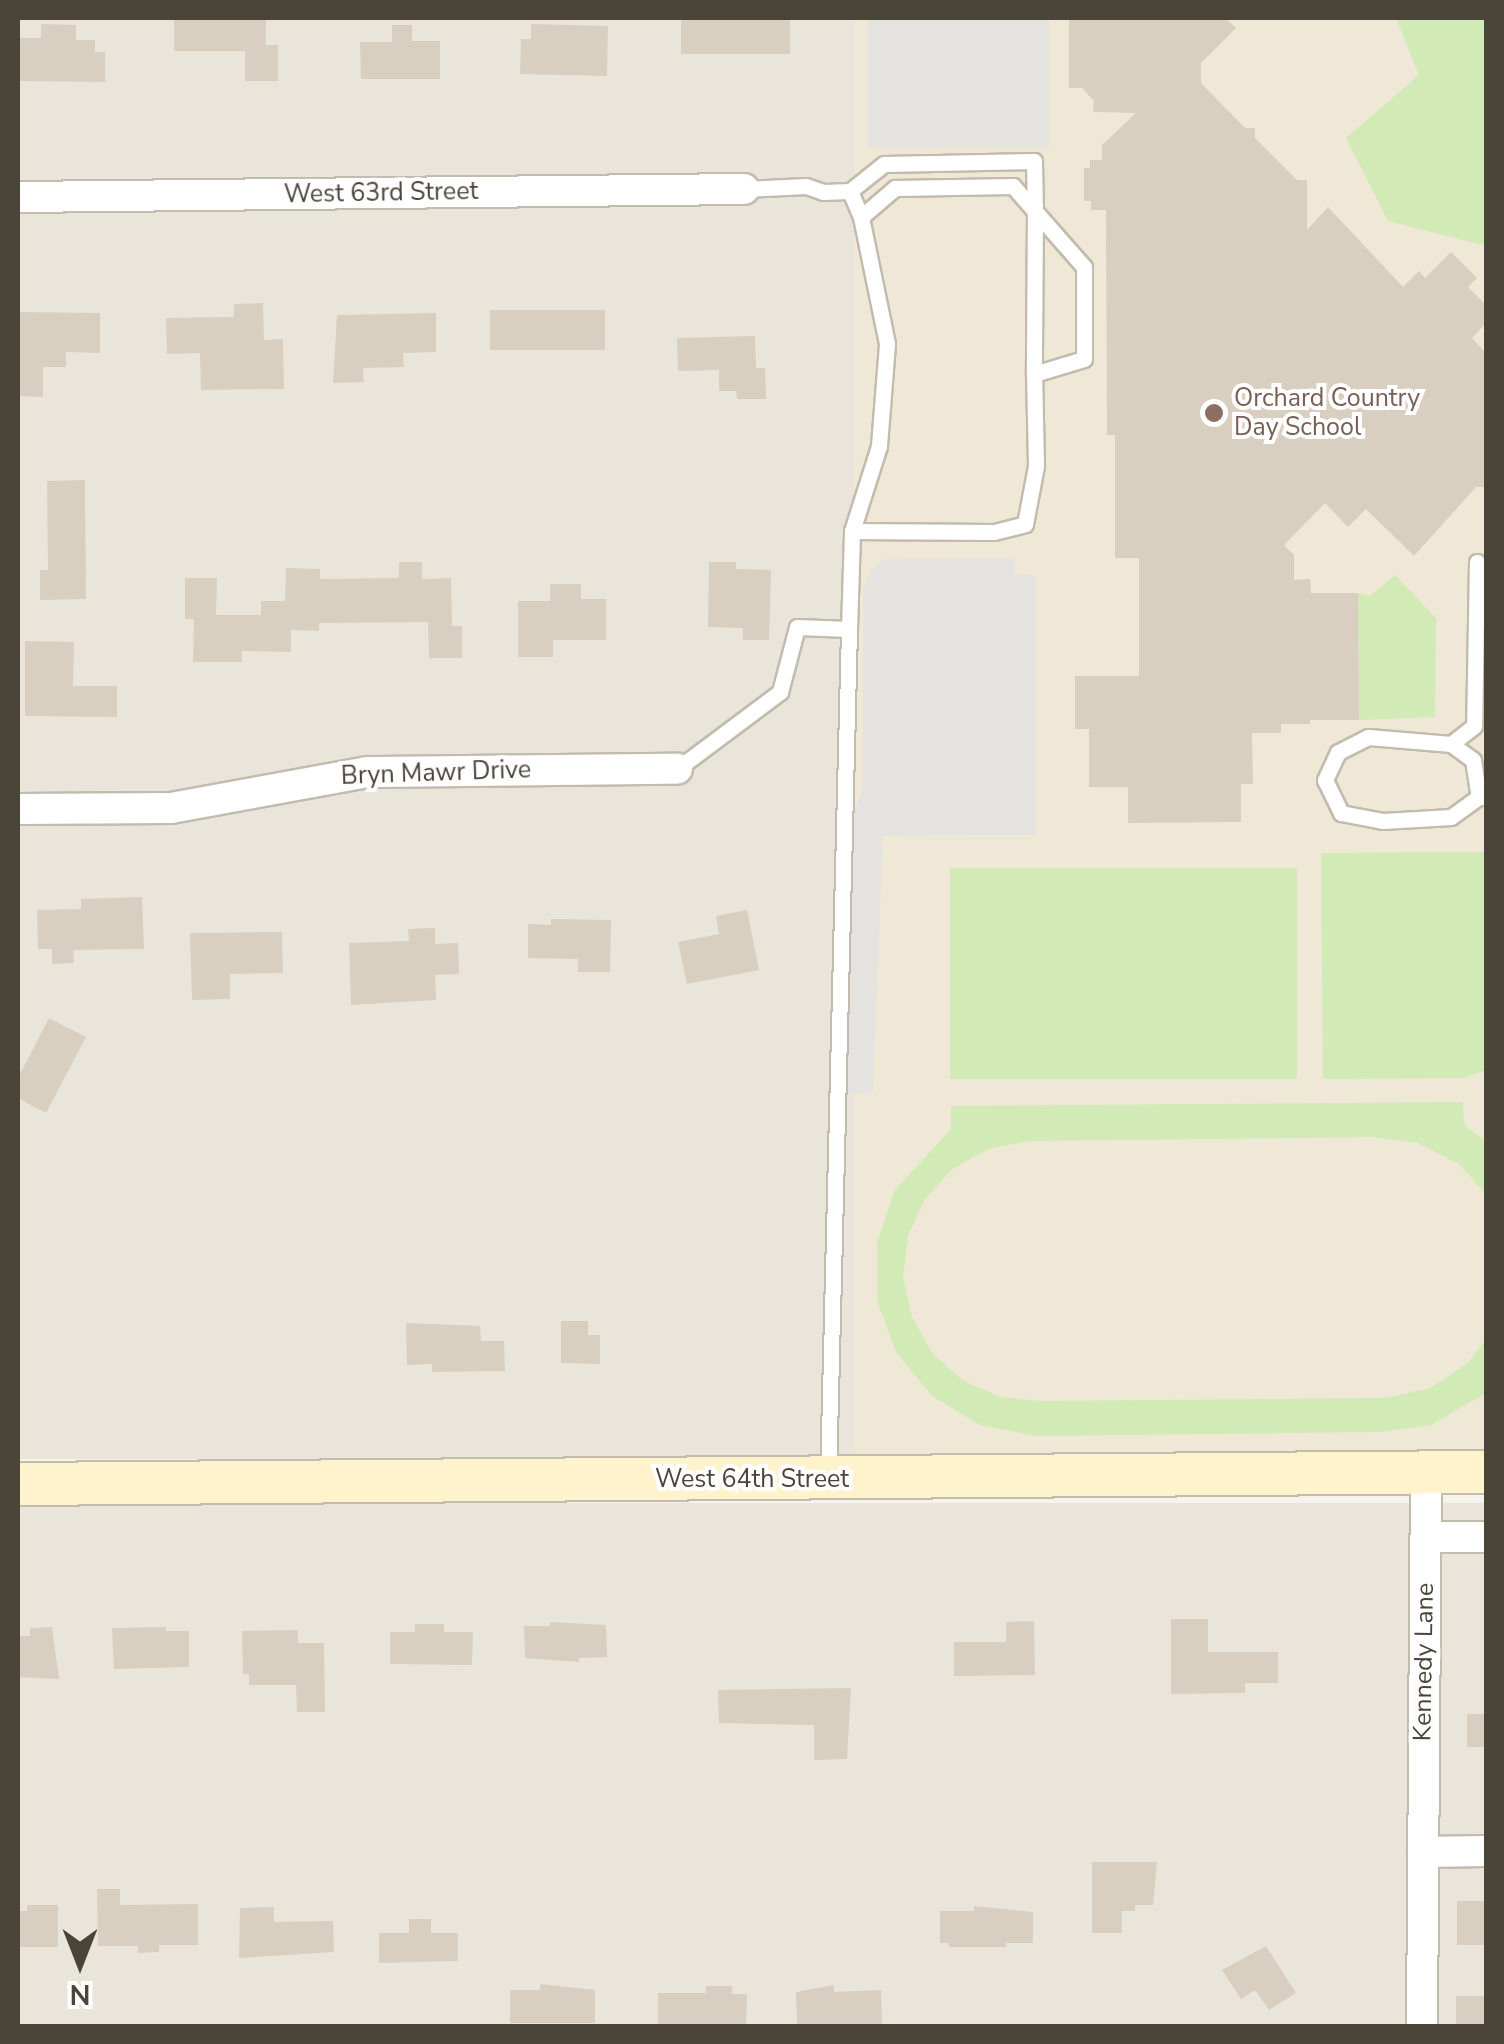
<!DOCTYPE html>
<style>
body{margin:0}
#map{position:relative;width:1504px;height:2044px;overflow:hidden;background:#f6f3ec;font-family:"Nunito Sans",sans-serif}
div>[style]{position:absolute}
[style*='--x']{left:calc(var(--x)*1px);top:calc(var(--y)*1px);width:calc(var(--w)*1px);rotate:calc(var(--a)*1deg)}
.residential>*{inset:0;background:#eae5da;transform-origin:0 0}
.education>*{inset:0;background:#efe8d6;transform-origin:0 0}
.green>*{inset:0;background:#d2eab5;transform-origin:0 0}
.parking>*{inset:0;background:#e5e3e0;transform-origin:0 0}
.building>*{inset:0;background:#d8cfc1;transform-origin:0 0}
.roads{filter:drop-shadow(2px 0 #c2bbae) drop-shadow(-2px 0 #c2bbae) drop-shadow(0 2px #c2bbae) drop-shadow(0 -2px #c2bbae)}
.lane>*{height:15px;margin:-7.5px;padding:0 7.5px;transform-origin:7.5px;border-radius:7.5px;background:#fff}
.street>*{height:30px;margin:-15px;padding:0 15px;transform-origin:15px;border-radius:15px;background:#fff}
.secondary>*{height:42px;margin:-21px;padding:0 21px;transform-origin:21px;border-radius:21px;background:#fff3cd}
.dots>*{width:28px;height:28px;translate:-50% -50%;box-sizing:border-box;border:5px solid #fff;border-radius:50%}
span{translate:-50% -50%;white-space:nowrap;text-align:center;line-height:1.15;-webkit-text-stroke:8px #fff;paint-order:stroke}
.street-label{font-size:25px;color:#4b4439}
.education-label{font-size:25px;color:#785e54}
.left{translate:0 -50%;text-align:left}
.frame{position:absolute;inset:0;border:20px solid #4b4439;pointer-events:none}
.north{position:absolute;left:30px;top:1914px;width:100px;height:100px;-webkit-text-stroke:8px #fff;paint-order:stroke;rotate:180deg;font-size:28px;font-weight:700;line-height:40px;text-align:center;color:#4b4439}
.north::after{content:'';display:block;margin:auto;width:35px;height:45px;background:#4b4439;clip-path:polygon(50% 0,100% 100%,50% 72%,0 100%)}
</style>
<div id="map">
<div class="residential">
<i style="left:18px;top:18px;width:836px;height:1441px"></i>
<i style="left:1486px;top:1503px;width:523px;height:1468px;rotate:90deg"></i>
</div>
<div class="education">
<i style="left:854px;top:18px;width:632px;height:1436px"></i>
</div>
<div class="green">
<i style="clip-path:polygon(1396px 18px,1486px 18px,1486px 246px,1388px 221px,1346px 138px,1419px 75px)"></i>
<i style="clip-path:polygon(1395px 575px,1436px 618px,1435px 717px,1359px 720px,1358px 593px,1370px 596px)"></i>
<i style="clip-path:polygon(1486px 852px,1486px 1070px,1464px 1078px,1323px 1079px,1321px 853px)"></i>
<i style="left:950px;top:868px;width:347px;height:211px"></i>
<i style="clip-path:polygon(1463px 1102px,1464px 1124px,1486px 1142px,1486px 1194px,1459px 1164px,1418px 1143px,1373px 1137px,1028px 1141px,988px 1149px,952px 1169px,925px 1199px,908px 1236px,903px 1277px,912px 1317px,932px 1353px,962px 1380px,1000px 1397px,1040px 1401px,1385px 1398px,1430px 1388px,1468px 1363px,1486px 1339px,1486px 1393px,1431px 1425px,1379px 1432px,1036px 1436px,980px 1425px,932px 1396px,896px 1352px,877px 1300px,877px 1243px,895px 1190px,951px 1129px,951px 1106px)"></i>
</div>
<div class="parking">
<i style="left:1049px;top:18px;width:129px;height:181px;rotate:90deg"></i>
<i style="clip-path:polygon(1014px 557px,1014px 573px,1036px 576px,1036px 835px,883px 836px,873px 1093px,847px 1092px,853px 818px,863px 784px,863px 589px,870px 570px,886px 559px)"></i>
</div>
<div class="building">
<i style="clip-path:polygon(174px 18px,266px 18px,266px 45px,278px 45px,278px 81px,245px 81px,245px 51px,174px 51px)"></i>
<i style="left:681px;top:18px;width:109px;height:36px"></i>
<i style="clip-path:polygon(1069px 18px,1225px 18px,1236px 28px,1201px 63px,1201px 83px,1245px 128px,1255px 128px,1255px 138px,1297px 180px,1307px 180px,1307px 230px,1328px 207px,1403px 287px,1419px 271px,1425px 278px,1451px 252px,1477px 278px,1468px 287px,1486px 305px,1486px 323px,1472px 338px,1486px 353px,1486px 487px,1476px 487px,1414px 556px,1366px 509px,1348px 527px,1325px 503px,1284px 545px,1294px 555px,1294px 580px,1310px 579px,1311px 593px,1358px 593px,1359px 720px,1310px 720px,1310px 724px,1281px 724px,1281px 733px,1252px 733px,1253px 784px,1241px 784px,1241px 822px,1128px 823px,1128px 787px,1089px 787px,1089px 729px,1075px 729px,1075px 676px,1139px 676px,1139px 558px,1115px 558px,1115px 435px,1107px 435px,1106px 210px,1091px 210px,1091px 201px,1084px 201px,1084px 168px,1090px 168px,1090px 160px,1102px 160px,1102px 145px,1136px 113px,1093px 112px,1094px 101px,1082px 88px,1069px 88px)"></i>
<i style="clip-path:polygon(41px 24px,76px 25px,76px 40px,95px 40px,95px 52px,105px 52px,105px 82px,18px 81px,18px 38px,41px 38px)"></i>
<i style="clip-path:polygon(531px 24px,608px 26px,607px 76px,520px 74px,521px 39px,531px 39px)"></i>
<i style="clip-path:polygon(392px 25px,412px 25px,412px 41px,440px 41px,440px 79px,361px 79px,360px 42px,392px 42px)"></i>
<i style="clip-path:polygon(263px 303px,264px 340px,283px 339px,284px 389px,201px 390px,200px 353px,167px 354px,166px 318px,234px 317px,234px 304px)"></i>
<i style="left:605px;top:310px;width:40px;height:115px;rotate:90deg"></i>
<i style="clip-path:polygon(18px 312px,100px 313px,100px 353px,66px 352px,66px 367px,43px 367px,43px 397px,18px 396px)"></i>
<i style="clip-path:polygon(436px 313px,436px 352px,403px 353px,404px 367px,363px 368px,364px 382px,333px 383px,337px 315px)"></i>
<i style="clip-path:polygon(755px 336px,756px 368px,765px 368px,766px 399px,737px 399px,736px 391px,719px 391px,719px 370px,678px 371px,677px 338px)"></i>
<i style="clip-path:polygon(85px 480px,86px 599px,40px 600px,40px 570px,48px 570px,47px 481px)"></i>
<i style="clip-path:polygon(399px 562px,422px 562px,422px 579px,451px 578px,452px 626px,462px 626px,462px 658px,429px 658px,428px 622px,319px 623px,319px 631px,291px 630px,291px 652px,242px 651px,242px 662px,193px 662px,194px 619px,185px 619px,185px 578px,217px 578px,216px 615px,261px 615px,261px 601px,285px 601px,286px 568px,320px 569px,320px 579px,399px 578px)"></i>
<i style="clip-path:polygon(709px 562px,736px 562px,736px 569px,771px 570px,769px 640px,743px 640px,743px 628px,708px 627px)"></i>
<i style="clip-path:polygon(550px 584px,581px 584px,581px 599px,606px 599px,606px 640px,553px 640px,553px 657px,518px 657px,518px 601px,550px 601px)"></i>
<i style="clip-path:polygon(25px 641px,74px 642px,73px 686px,117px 686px,117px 717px,25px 716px)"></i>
<i style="clip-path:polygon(142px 897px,144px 949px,73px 950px,74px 963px,52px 964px,52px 949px,38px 949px,37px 910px,81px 909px,81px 899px)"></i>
<i style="clip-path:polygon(747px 910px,759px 970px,687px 984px,678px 942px,719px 934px,716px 916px)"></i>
<i style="clip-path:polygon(551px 919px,611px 920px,610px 972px,578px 972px,578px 959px,528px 958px,528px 924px,551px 925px)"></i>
<i style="clip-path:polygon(435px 928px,435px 944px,458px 943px,459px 974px,435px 975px,436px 1000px,351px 1005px,349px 943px,409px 941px,408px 929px)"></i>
<i style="clip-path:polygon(282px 932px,283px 973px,230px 974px,230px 999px,192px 1000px,190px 933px)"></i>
<i style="clip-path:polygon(49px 1018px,86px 1037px,46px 1113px,18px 1098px,18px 1078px)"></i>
<i style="clip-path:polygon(561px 1321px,588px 1321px,588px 1335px,600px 1335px,600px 1364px,561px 1363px)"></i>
<i style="clip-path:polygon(406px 1323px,480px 1326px,481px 1341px,504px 1341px,505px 1371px,432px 1372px,432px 1364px,407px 1365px)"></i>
<i style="clip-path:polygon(1171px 1619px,1208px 1619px,1208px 1652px,1278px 1652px,1278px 1683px,1245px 1683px,1245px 1693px,1171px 1694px)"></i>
<i style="clip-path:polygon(1034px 1621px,1035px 1675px,954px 1676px,954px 1642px,1006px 1642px,1006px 1622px)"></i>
<i style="clip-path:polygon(550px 1622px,606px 1625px,607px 1657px,579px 1658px,579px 1662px,525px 1658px,524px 1626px,550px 1626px)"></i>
<i style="clip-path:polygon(415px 1624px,444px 1624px,444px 1632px,473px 1632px,472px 1665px,390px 1664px,390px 1632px,415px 1632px)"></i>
<i style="clip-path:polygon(52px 1627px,59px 1679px,18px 1677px,18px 1636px,30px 1636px,30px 1628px)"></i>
<i style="clip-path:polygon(166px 1627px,166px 1631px,189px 1631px,189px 1667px,114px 1669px,112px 1628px)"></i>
<i style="clip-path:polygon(298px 1630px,298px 1643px,324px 1643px,325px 1712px,297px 1712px,296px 1685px,249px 1685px,249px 1674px,243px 1674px,242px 1631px)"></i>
<i style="clip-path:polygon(851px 1688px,847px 1759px,814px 1760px,814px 1725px,719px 1723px,718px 1690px)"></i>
<i style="left:1467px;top:1714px;width:19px;height:33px"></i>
<i style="clip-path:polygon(1092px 1862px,1157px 1862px,1153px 1905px,1135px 1905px,1135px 1911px,1122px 1911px,1122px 1933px,1092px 1933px)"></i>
<i style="clip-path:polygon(97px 1889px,120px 1889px,120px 1905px,198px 1904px,198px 1945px,159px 1945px,159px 1952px,138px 1953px,138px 1946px,98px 1946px)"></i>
<i style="left:1457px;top:1901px;width:29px;height:44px"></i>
<i style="clip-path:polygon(27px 1905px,58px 1905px,58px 1947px,18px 1947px,18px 1911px,27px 1911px)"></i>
<i style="clip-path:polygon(974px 1906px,1033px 1912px,1033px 1943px,1006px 1943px,1006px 1947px,949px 1947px,949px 1943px,940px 1943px,940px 1911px,974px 1911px)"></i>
<i style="clip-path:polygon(274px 1907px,274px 1922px,333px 1921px,334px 1952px,239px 1958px,240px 1908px)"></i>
<i style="clip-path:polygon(409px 1919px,431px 1919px,431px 1933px,458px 1933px,458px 1961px,379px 1963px,379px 1933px,409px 1933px)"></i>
<i style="clip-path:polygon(1266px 1946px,1296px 1993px,1269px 2010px,1255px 1990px,1241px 1999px,1222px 1970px)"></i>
<i style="clip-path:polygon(540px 1984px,595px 1990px,595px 2023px,510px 2023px,510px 1990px,540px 1990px)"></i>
<i style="clip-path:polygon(834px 1985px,834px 1992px,881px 1990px,882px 2025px,797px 2026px,796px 1992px)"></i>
<i style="clip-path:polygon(706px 1986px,732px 1986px,732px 1994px,747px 1994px,746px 2026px,658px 2026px,658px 1993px,706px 1993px)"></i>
<i style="left:1456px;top:1996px;width:30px;height:30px"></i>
</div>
<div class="roads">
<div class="lane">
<i style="--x:744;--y:189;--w:62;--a:-2.8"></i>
<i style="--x:806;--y:186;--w:18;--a:19"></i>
<i style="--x:823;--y:192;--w:27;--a:-2"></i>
<i style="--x:850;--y:191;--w:43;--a:-38.5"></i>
<i style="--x:884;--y:164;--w:150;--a:-1.1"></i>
<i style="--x:1034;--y:161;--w:50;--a:88.9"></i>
<i style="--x:850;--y:191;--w:28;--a:67"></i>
<i style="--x:861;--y:217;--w:130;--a:78.4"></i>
<i style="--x:887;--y:344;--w:102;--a:94.5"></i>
<i style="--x:879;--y:446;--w:89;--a:107.6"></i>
<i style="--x:861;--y:217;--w:45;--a:-40.5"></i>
<i style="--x:895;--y:188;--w:118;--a:-1"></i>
<i style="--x:1013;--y:186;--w:33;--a:49"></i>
<i style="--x:1477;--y:562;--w:164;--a:91"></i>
<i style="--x:1474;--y:726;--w:29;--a:142"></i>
<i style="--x:1451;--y:744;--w:83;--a:-175.2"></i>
<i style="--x:1368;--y:737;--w:34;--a:153"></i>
<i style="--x:1338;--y:752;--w:31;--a:115"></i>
<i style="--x:1325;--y:780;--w:37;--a:64"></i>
<i style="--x:1341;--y:813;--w:43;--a:10.8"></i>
<i style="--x:1383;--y:821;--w:68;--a:-3.4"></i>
<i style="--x:1451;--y:817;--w:34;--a:-36"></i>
<i style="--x:1479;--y:797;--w:7;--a:0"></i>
<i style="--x:849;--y:629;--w:98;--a:-88.2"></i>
<i style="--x:852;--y:531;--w:142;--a:0.4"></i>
<i style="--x:994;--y:532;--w:32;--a:-14"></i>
<i style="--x:1025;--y:524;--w:59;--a:-79.3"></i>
<i style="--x:1036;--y:466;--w:92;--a:-91.2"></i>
<i style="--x:1034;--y:374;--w:52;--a:-16.7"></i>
<i style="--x:1084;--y:359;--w:92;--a:-90"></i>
<i style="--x:1084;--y:267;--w:74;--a:-131.2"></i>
<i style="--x:1035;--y:211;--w:163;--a:90.4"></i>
<i style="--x:1451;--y:744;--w:27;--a:36"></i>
<i style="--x:1473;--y:760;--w:37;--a:81"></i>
<i style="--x:677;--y:769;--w:129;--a:-36.8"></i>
<i style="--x:780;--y:692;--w:67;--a:-75.3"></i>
<i style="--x:797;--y:627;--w:52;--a:2.2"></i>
<i style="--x:849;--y:629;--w:848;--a:91.42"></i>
</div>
<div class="street">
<i style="--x:18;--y:197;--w:726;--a:-0.63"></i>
<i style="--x:18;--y:809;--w:153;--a:-0.4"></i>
<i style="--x:171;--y:808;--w:200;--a:-10.4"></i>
<i style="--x:368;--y:772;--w:309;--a:-0.6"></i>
<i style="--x:1426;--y:1537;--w:60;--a:0"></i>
<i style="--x:1423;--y:1852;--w:63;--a:-0.9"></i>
<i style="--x:1422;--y:2026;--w:553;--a:-89.59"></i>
</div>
<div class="secondary">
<i style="--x:18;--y:1484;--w:1468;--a:-0.47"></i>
</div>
</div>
<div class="dots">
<i style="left:1214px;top:413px;background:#8d6e63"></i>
</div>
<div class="street-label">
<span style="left:381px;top:193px;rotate:-1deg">West 63rd Street</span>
<span style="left:436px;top:773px;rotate:-2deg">Bryn Mawr Drive</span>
<span style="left:752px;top:1479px">West 64th Street</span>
<span style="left:1424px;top:1662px;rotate:-89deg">Kennedy Lane</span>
</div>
<div class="education-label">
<span class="left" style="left:1234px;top:413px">Orchard Country<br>Day School</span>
</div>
<div class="frame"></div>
<div class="north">N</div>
</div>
